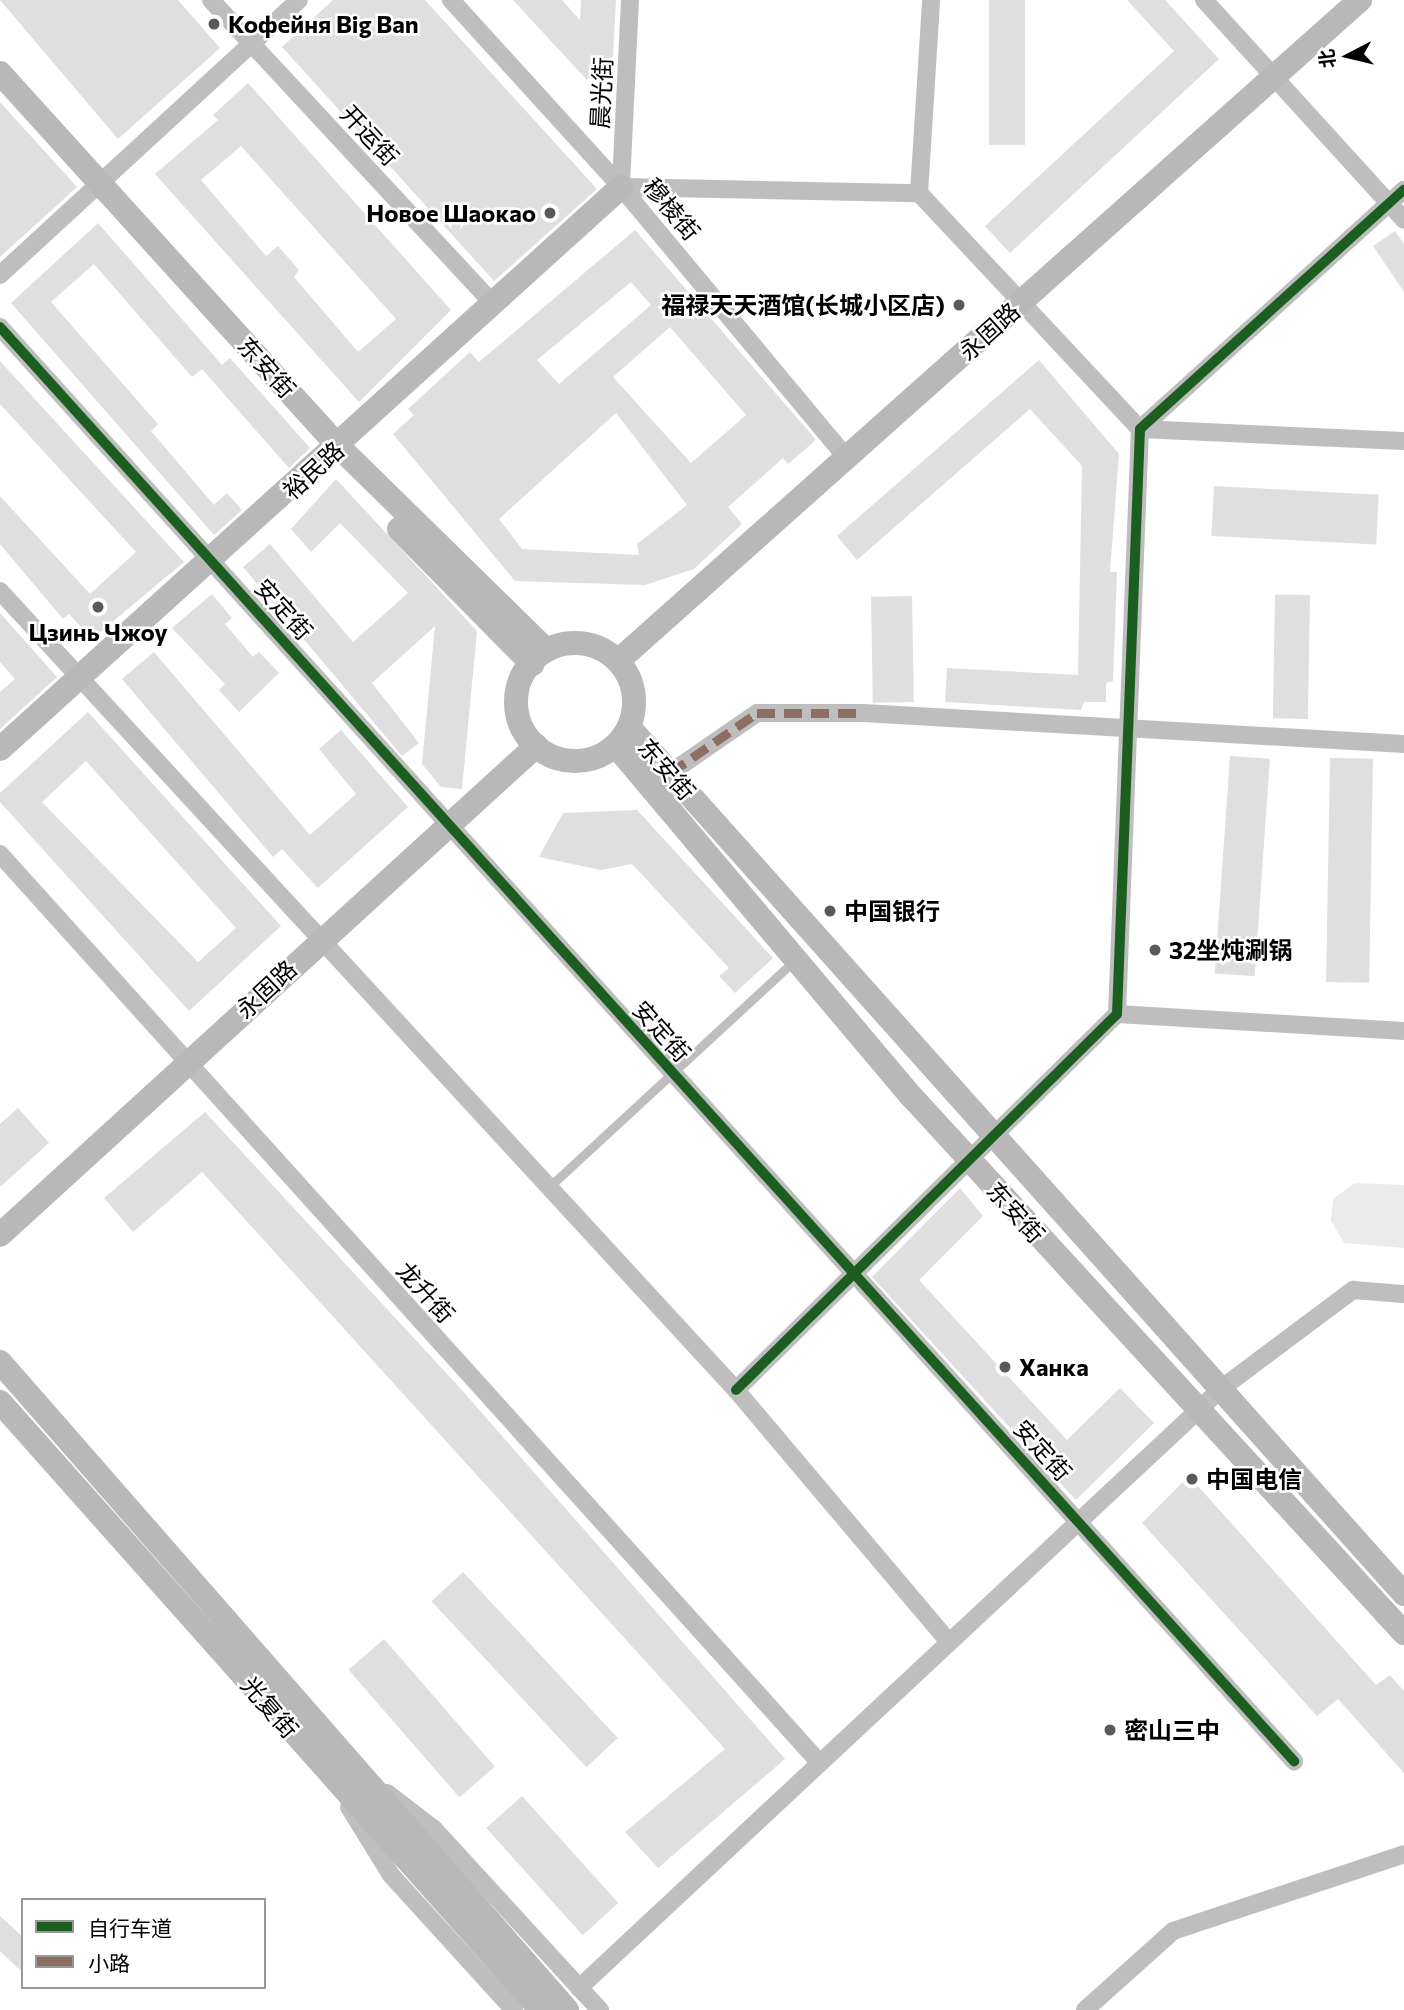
<!DOCTYPE html>
<meta charset="utf-8">
<style>
body{margin:0}
#map{position:relative;width:1404px;height:2010px;overflow:hidden;background:#fff;font-family:Commissioner,"Noto Sans SC",sans-serif}
div>[style]{position:absolute}
[style*='--x']{left:calc(var(--x)*1px);top:calc(var(--y)*1px);width:calc(var(--w)*1px);rotate:calc(var(--a)*1deg)}
.green>*{inset:0;background:#ebebeb}
.building>*{inset:0;background:#dfdfdf;transform-origin:0 0}
.lane>*{height:9px;margin:-4.5px;padding:0 4.5px;transform-origin:4.5px;border-radius:4.5px;background:#bebebe}
.street>*{height:18px;margin:-9px;padding:0 9px;transform-origin:9px;border-radius:9px;background:#bebebe}
.secondary>*{height:24px;margin:-12px;padding:0 12px;transform-origin:12px;border-radius:12px;background:#b8b8b8}
.secondary>.ring{margin:-12px;padding:0;box-sizing:content-box;background:none;border:24px solid #b8b8b8;border-radius:50%}
.quiet>*{height:9px;margin-top:-4.5px;transform-origin:0;background:repeating-linear-gradient(90deg,#8d6e63 0 18px,transparent 0 27px)}
.cycleway>*{height:10px;margin:-5px;padding:0 5px;transform-origin:5px;border-radius:5px;background:#1b5e20}
.dots>*{width:19px;height:19px;translate:-50% -50%;box-sizing:border-box;border:4px solid #fff;border-radius:50%}
span{translate:-50% -50%;white-space:nowrap;text-align:center;line-height:1.15;-webkit-text-stroke:5px #fff;paint-order:stroke}
.poi-label{font-size:24px;color:#000;font-weight:700}
.left{translate:0 -50%;text-align:left}
.right{translate:-100% -50%;text-align:right}
.street-label{font-size:24px;color:#000}
.legend{position:absolute;left:21px;top:1898px;width:245px;height:91px;box-sizing:border-box;background:#fff;border:2px solid #999;margin:0;padding:9px 12px;list-style:none;font-size:21px;color:#000}
.legend li{display:flex;align-items:center;gap:14px;height:35px}
.legend b{width:35px;border:2px solid #999}
.north{position:absolute;left:1313px;top:21px;width:70px;height:70px;-webkit-text-stroke:5px #fff;paint-order:stroke;rotate:263deg;font-size:19px;font-weight:700;line-height:28px;text-align:center;color:#000}
.north::after{content:'';display:block;margin:auto;width:24px;height:32px;background:#000;clip-path:polygon(50% 0,100% 100%,50% 72%,0 100%)}
</style>
<div id="map">
<div class="green">
<i style="clip-path:polygon(1355px 1183px,1404px 1185px,1404px 1248px,1344px 1243px,1331px 1221px,1333px 1199px)"></i>
</div>
<div class="building">
<i style="clip-path:polygon(0 0,178px 0,220px 48px,118px 139px)"></i>
<i style="clip-path:polygon(333px 0,425px 0,597px 189px,494px 281px,282px 47px)"></i>
<i style="clip-path:polygon(513px 0,562px 0,580px 20px,581px 0,616px 0,613px 56px,587px 80px)"></i>
<i style="left:989px;top:0;width:36px;height:145px"></i>
<i style="clip-path:polygon(1127px 0,1165px 0,1219px 59px,1010px 253px,985px 226px,1174px 51px)"></i>
<i style="clip-path:polygon(evenodd,248px 83px,451px 310px,359px 402px,155px 174px,218px 120px,213px 115px,248px 83px,241px 146px,396px 319px,358px 352px,294px 277px,299px 270px,278px 246px,266px 256px,201px 180px,241px 146px)"></i>
<i style="clip-path:polygon(0 102px,77px 187px,0 257px)"></i>
<i style="clip-path:polygon(98px 223px,222px 365px,230px 358px,310px 448px,289px 468px,202px 369px,192px 377px,94px 264px,51px 302px,158px 424px,151px 431px,214px 505px,227px 493px,242px 510px,214px 535px,11px 303px)"></i>
<i style="clip-path:polygon(evenodd,635px 230px,816px 440px,788px 464px,783px 458px,728px 507px,742px 524px,694px 569px,645px 585px,515px 581px,393px 434px,414px 415px,408px 409px,470px 352px,479px 362px,635px 230px,631px 282px,651px 305px,559px 384px,537px 360px,631px 282px,635px 230px,670px 327px,746px 415px,691px 463px,613px 377px,670px 327px,635px 230px,616px 413px,687px 505px,637px 544px,639px 555px,522px 549px,499px 519px,616px 413px)"></i>
<i style="clip-path:polygon(1395px 231px,1404px 244px,1404px 292px,1373px 246px)"></i>
<i style="clip-path:polygon(1039px 360px,1119px 454px,1110px 572px,1117px 572px,1113px 681px,1106px 683px,1106px 702px,1084px 702px,1081px 710px,945px 702px,947px 668px,1078px 675px,1082px 466px,1030px 409px,857px 560px,837px 536px)"></i>
<i style="clip-path:polygon(0 361px,184px 562px,92px 639px,69px 614px,63px 619px,0 544px,0 496px,90px 594px,136px 552px,0 404px)"></i>
<i style="clip-path:polygon(336px 479px,477px 631px,462px 789px,441px 787px,422px 764px,435px 626px,372px 683px,419px 743px,402px 756px,243px 567px,270px 544px,353px 642px,408px 593px,340px 523px,311px 552px,291px 529px)"></i>
<i style="left:1214px;top:486px;width:165px;height:50px;rotate:3deg"></i>
<i style="clip-path:polygon(212px 594px,232px 618px,225px 624px,253px 657px,259px 652px,279px 673px,239px 712px,219px 690px,225px 684px,172px 628px)"></i>
<i style="left:1310px;top:595px;width:124px;height:35px;rotate:91deg"></i>
<i style="left:912px;top:596px;width:106px;height:41px;rotate:89deg"></i>
<i style="clip-path:polygon(0 613px,57px 677px,0 729px,0 692px,15px 679px,0 662px)"></i>
<i style="clip-path:polygon(154px 652px,310px 835px,356px 794px,319px 749px,341px 730px,408px 807px,318px 888px,282px 849px,273px 857px,122px 679px)"></i>
<i style="clip-path:polygon(evenodd,88px 712px,281px 926px,189px 1011px,0 802px,0 793px,88px 712px,86px 761px,236px 928px,198px 962px,42px 802px,86px 761px)"></i>
<i style="left:1230px;top:756px;width:40px;height:218px;rotate:4deg"></i>
<i style="left:1330px;top:758px;width:43px;height:224px;rotate:1deg"></i>
<i style="clip-path:polygon(637px 810px,773px 958px,735px 993px,719px 976px,729px 968px,632px 864px,601px 870px,539px 857px,563px 813px)"></i>
<i style="clip-path:polygon(18px 1108px,49px 1143px,0 1187px,0 1124px)"></i>
<i style="clip-path:polygon(205px 1112px,460px 1388px,785px 1759px,658px 1868px,625px 1832px,725px 1749px,202px 1172px,133px 1232px,104px 1198px)"></i>
<i style="clip-path:polygon(960px 1188px,983px 1216px,919px 1280px,1067px 1440px,1120px 1388px,1154px 1423px,1076px 1500px,872px 1277px)"></i>
<i style="clip-path:polygon(1189px 1476px,1376px 1685px,1390px 1675px,1404px 1691px,1404px 1773px,1338px 1699px,1317px 1716px,1142px 1523px)"></i>
<i style="left:463px;top:1572px;width:227px;height:43px;rotate:47deg"></i>
<i style="left:384px;top:1639px;width:169px;height:47px;rotate:49deg"></i>
<i style="left:522px;top:1796px;width:144px;height:48px;rotate:48deg"></i>
<i style="clip-path:polygon(0 1916px,23px 1937px,23px 1973px,0 1951px)"></i>
</div>
<div class="lane">
<i style="--x:549;--y:1187;--w:335;--a:-42.7"></i>
</div>
<div class="street">
<i style="--x:211;--y:0;--w:414;--a:47.1"></i>
<i style="--x:451;--y:0;--w:253;--a:47.7"></i>
<i style="--x:621;--y:187;--w:353;--a:50.2"></i>
<i style="--x:630;--y:0;--w:187;--a:92.8"></i>
<i style="--x:621;--y:187;--w:298;--a:1.2"></i>
<i style="--x:919;--y:193;--w:193;--a:-86.4"></i>
<i style="--x:1204;--y:0;--w:297;--a:47.7"></i>
<i style="--x:919;--y:193;--w:323;--a:46.9"></i>
<i style="--x:1140;--y:429;--w:264;--a:2.6"></i>
<i style="--x:0;--y:275;--w:406;--a:-42.6"></i>
<i style="--x:0;--y:327;--w:1932;--a:47.94"></i>
<i style="--x:0;--y:591;--w:1086;--a:47.35"></i>
<i style="--x:736;--y:1390;--w:329;--a:49.8"></i>
<i style="--x:670;--y:773;--w:106;--a:-34.6"></i>
<i style="--x:757;--y:713;--w:106;--a:0"></i>
<i style="--x:863;--y:713;--w:542;--a:3.28"></i>
<i style="--x:0;--y:854;--w:1221;--a:47.95"></i>
<i style="--x:1117;--y:1014;--w:288;--a:3.4"></i>
<i style="--x:736;--y:1390;--w:535;--a:-44.62"></i>
<i style="--x:1117;--y:1014;--w:585;--a:-87.75"></i>
<i style="--x:1140;--y:429;--w:356;--a:-42.2"></i>
<i style="--x:387;--y:1793;--w:59;--a:37.5"></i>
<i style="--x:434;--y:1829;--w:246;--a:47.5"></i>
<i style="--x:349;--y:1807;--w:80;--a:58.3"></i>
<i style="--x:391;--y:1875;--w:183;--a:47.7"></i>
<i style="--x:579;--y:1988;--w:879;--a:-43.02"></i>
<i style="--x:1222;--y:1388;--w:164;--a:-36.8"></i>
<i style="--x:1353;--y:1290;--w:51;--a:4.5"></i>
<i style="--x:1085;--y:2010;--w:118;--a:-41.9"></i>
<i style="--x:1173;--y:1931;--w:243;--a:-18.4"></i>
</div>
<div class="secondary">
<i style="--x:0;--y:73;--w:505;--a:47.81"></i>
<i style="--x:339;--y:447;--w:289;--a:44.4"></i>
<i style="--x:399;--y:529;--w:190;--a:45.4"></i>
<i class="ring" style="left:516px;top:643px;width:94px;height:94px"></i>
<i style="--x:618;--y:661;--w:994;--a:-41.7"></i>
<i style="--x:629;--y:727;--w:1163;--a:48.21"></i>
<i style="--x:616;--y:746;--w:459;--a:49.9"></i>
<i style="--x:912;--y:1097;--w:728;--a:47.45"></i>
<i style="--x:0;--y:749;--w:838;--a:-42.14"></i>
<i style="--x:0;--y:1235;--w:726;--a:-42.37"></i>
<i style="--x:0;--y:1362;--w:861;--a:48.81"></i>
<i style="--x:0;--y:1402;--w:814;--a:48.34"></i>
</div>
<div class="quiet">
<i style="--x:670;--y:773;--w:106;--a:-34.6"></i>
<i style="--x:757;--y:713;--w:106;--a:0"></i>
</div>
<div class="cycleway">
<i style="--x:0;--y:327;--w:1932;--a:47.94"></i>
<i style="--x:736;--y:1390;--w:535;--a:-44.62"></i>
<i style="--x:1117;--y:1014;--w:585;--a:-87.75"></i>
<i style="--x:1140;--y:429;--w:356;--a:-42.2"></i>
</div>
<div class="dots">
<i style="left:214px;top:24px;background:#595959"></i>
<i style="left:550px;top:213px;background:#595959"></i>
<i style="left:959px;top:305px;background:#595959"></i>
<i style="left:98px;top:607px;background:#595959"></i>
<i style="left:830px;top:911px;background:#595959"></i>
<i style="left:1155px;top:950px;background:#595959"></i>
<i style="left:1005px;top:1367px;background:#595959"></i>
<i style="left:1192px;top:1479px;background:#595959"></i>
<i style="left:1110px;top:1730px;background:#595959"></i>
</div>
<div class="poi-label">
<span class="left" style="left:228px;top:24px">Кофейня Big Ban</span>
<span class="right" style="left:536px;top:213px">Новое Шаокао</span>
<span class="right" style="left:945px;top:305px">福禄天天酒馆(长城小区店)</span>
<span style="left:98px;top:632px">Цзинь Чжоу</span>
<span class="left" style="left:844px;top:911px">中国银行</span>
<span class="left" style="left:1169px;top:950px">32坐炖涮锅</span>
<span class="left" style="left:1019px;top:1367px">Ханка</span>
<span class="left" style="left:1206px;top:1479px">中国电信</span>
<span class="left" style="left:1124px;top:1730px">密山三中</span>
</div>
<div class="street-label">
<span style="left:601px;top:93px;rotate:-87deg">晨光街</span>
<span style="left:370px;top:135px;rotate:47deg">开运街</span>
<span style="left:672px;top:209px;rotate:50deg">穆棱街</span>
<span style="left:989px;top:331px;rotate:-42deg">永固路</span>
<span style="left:267px;top:367px;rotate:48deg">东安街</span>
<span style="left:313px;top:470px;rotate:-42deg">裕民路</span>
<span style="left:284px;top:609px;rotate:48deg">安定街</span>
<span style="left:667px;top:769px;rotate:49deg">东安街</span>
<span style="left:266px;top:989px;rotate:-43deg">永固路</span>
<span style="left:662px;top:1031px;rotate:48deg">安定街</span>
<span style="left:1016px;top:1212px;rotate:48deg">东安街</span>
<span style="left:426px;top:1292px;rotate:48deg">龙升街</span>
<span style="left:1043px;top:1450px;rotate:48deg">安定街</span>
<span style="left:270px;top:1707px;rotate:49deg">光复街</span>
</div>
<ul class="legend">
<li><b style="height:9px;background:#1b5e20"></b>自行车道</li>
<li><b style="height:9px;background:#8d6e63"></b>小路</li>
</ul>
<div class="north">北</div>
</div>
